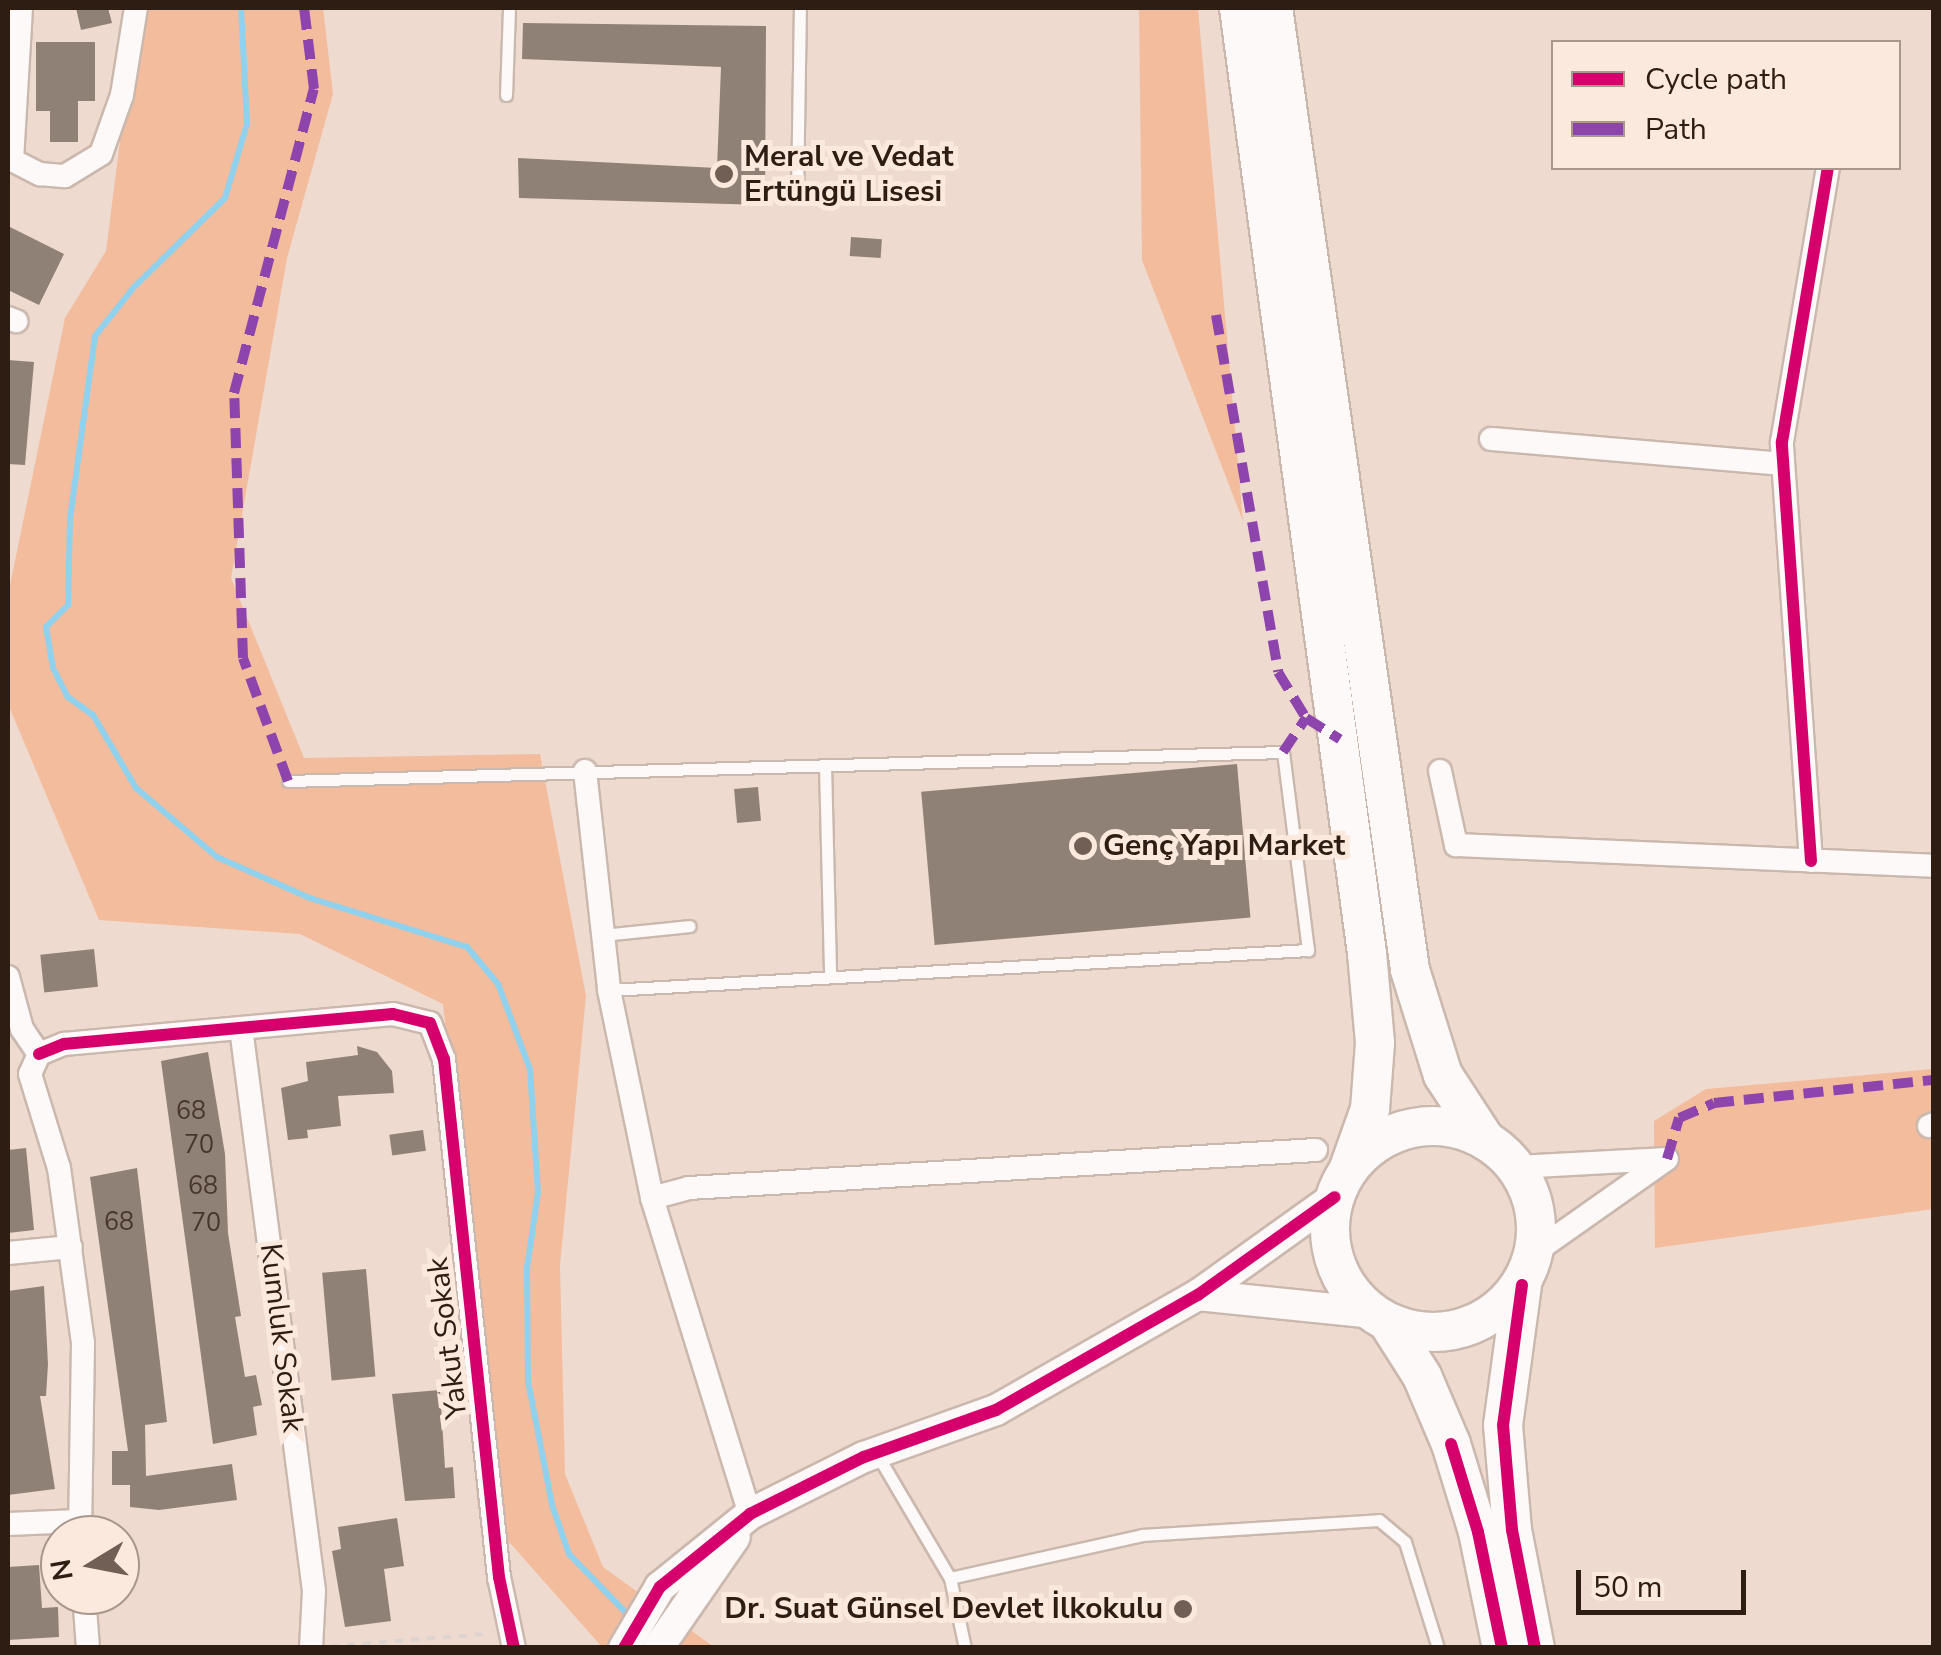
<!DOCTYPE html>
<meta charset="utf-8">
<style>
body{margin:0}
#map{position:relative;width:1941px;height:1655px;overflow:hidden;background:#efdacf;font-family:"Nunito Sans",sans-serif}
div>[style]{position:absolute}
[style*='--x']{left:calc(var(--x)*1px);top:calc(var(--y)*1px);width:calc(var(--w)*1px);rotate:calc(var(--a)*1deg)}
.green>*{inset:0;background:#f2bc9d}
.stream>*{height:6px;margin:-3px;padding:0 3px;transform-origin:3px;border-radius:3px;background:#90d1ee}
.building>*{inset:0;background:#908176;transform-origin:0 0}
.path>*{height:4px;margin-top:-2px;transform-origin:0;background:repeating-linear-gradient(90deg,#dbd4d1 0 8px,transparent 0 16px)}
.roads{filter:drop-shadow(2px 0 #cab8ae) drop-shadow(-2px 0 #cab8ae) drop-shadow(0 2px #cab8ae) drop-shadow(0 -2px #cab8ae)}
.service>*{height:11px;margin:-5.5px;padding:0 5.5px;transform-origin:5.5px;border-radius:5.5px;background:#fdf9f8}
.minor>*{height:22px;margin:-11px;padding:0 11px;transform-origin:11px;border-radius:11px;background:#fdf9f8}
.tertiary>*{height:30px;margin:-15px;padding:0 15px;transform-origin:15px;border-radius:15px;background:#fdf9f8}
.trunk>*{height:38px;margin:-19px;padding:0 19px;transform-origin:19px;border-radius:19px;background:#fdf9f8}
.trunk>.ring{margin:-19px;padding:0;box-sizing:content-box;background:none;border:38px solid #fdf9f8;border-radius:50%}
.quiet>*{height:10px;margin-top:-5px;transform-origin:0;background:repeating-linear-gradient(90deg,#8e44ad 0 20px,transparent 0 30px)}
.cycleway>*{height:12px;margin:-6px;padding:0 6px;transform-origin:6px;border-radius:6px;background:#d6006c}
.dots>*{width:28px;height:28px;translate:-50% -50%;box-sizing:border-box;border:5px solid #fce9de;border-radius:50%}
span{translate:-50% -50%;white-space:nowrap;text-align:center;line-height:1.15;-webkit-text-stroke:10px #fce9de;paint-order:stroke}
.number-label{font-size:25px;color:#46362c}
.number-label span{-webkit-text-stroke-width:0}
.poi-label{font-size:30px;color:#2d1d13;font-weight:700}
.left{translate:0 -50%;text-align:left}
.right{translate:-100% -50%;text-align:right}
.street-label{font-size:30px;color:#2d1d13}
.frame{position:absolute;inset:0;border:10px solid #2d1d13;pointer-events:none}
.legend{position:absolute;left:1551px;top:40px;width:350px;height:130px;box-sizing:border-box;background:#fce9de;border:2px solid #a9978d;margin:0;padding:12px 18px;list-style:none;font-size:30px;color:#2d1d13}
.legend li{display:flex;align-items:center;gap:20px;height:50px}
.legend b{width:50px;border:2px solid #a9978d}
.north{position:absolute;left:40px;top:1515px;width:100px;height:100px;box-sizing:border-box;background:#fce9de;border:2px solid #a9978d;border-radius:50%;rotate:260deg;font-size:28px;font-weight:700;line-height:40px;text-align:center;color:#2d1d13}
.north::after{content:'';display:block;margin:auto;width:35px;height:45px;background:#715f55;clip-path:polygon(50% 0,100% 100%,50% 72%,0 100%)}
.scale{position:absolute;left:1576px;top:1570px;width:170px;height:45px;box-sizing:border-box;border:5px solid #2d1d13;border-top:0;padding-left:12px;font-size:30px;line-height:35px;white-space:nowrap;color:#2d1d13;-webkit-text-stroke:8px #fce9de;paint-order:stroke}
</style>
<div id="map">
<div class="green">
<i style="clip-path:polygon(137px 8px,323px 8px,333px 94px,287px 258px,231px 578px,304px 758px,540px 754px,586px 996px,560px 1265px,565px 1474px,603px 1567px,714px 1647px,602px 1647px,478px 1507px,466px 1375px,460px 1165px,443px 1004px,300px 934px,99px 920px,8px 704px,8px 595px,65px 318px,106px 251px)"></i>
<i style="clip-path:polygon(1139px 8px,1198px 8px,1243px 521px,1142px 260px)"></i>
<i style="clip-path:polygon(1933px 1069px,1933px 1209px,1655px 1248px,1654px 1121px,1706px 1089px)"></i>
</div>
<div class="stream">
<i style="--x:241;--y:8;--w:116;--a:87"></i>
<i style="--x:247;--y:124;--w:77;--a:106.6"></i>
<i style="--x:225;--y:198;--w:127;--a:135.6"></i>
<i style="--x:134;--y:287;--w:63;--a:128.5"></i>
<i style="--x:95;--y:336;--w:185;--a:97.8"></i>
<i style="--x:70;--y:519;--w:86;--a:91.3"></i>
<i style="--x:68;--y:605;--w:31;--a:135"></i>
<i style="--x:46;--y:627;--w:42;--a:80.3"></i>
<i style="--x:53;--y:668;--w:33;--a:63"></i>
<i style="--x:68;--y:697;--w:31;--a:36"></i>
<i style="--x:93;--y:715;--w:85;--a:59.5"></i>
<i style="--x:136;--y:788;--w:106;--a:40.4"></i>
<i style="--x:217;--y:857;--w:102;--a:23.8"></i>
<i style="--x:310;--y:898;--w:164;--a:17.3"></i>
<i style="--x:467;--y:947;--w:48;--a:50"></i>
<i style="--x:498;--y:984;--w:91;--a:69.4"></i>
<i style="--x:530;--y:1069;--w:123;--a:86.3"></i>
<i style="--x:538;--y:1192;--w:77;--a:98.2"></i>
<i style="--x:527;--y:1268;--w:113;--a:89.5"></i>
<i style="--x:528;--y:1381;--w:126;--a:79"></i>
<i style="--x:552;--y:1505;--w:52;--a:70.9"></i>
<i style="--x:569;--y:1554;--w:88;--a:45.9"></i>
</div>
<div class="building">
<i style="clip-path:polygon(76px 8px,108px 8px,112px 23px,81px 30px)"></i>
<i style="clip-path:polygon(523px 23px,766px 26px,765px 205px,519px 198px,518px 158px,717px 168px,721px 67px,522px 59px)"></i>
<i style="clip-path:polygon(36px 42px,95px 42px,95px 101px,78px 101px,78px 142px,50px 142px,50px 111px,36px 111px)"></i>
<i style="clip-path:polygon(8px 226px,64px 254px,39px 305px,8px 290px)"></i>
<i style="left:851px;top:237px;width:31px;height:19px;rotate:4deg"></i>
<i style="clip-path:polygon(8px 360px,34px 362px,25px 465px,8px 464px)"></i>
<i style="left:1237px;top:764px;width:154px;height:317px;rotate:85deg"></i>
<i style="left:758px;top:787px;width:34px;height:24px;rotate:85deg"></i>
<i style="left:94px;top:949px;width:38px;height:54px;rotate:84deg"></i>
<i style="clip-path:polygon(357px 1046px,377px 1052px,392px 1071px,394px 1093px,338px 1096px,341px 1126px,307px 1130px,308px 1138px,288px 1140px,281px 1088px,308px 1081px,306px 1062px,358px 1055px)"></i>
<i style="clip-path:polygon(208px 1052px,225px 1154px,228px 1233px,241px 1316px,235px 1317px,245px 1377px,256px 1375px,262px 1405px,253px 1407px,257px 1435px,213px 1444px,161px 1061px)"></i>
<i style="left:423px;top:1130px;width:21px;height:34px;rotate:82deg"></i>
<i style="clip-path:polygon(26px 1148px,34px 1230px,8px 1233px,8px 1150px)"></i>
<i style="clip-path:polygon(137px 1168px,167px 1422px,145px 1425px,146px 1476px,232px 1464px,237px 1500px,159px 1510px,130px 1507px,130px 1485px,112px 1485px,112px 1451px,128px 1451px,90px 1177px)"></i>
<i style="left:366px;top:1269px;width:108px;height:44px;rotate:85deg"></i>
<i style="clip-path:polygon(44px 1286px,48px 1364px,46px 1396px,40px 1396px,55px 1489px,8px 1495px,8px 1291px)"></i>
<i style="clip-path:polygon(440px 1390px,445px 1468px,453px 1467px,455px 1498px,405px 1501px,392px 1394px)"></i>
<i style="clip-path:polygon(397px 1518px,404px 1566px,384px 1569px,391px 1621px,345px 1627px,332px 1551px,341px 1549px,338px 1527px)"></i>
<i style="clip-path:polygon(39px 1565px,42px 1608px,58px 1607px,59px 1637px,8px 1640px,8px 1567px)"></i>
</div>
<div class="path">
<i style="--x:331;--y:1646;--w:155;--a:-4.4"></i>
</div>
<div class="roads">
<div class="service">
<i style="--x:506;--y:95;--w:87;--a:-88"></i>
<i style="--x:797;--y:195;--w:187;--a:-89.1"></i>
<i style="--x:825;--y:765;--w:212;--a:88.6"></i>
<i style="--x:288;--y:781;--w:995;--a:-1.67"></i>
<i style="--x:1283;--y:752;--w:200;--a:82.8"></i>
<i style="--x:1308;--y:950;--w:700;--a:176.72"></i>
<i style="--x:603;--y:935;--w:87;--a:-5.9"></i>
<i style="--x:878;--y:1456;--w:142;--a:59.5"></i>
<i style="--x:950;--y:1578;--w:72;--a:77.9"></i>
<i style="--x:950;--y:1578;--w:197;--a:-12.6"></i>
<i style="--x:1142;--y:1535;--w:237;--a:-3.6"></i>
<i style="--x:1379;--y:1520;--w:34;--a:40"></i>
<i style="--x:1405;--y:1542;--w:111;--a:72.7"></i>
</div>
<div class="minor">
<i style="--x:8;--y:158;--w:36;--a:27"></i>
<i style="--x:40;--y:174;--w:25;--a:5"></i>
<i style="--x:65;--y:176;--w:42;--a:-31.4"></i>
<i style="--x:101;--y:154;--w:63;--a:-70.4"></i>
<i style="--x:122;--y:95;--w:88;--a:-80.9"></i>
<i style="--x:12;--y:160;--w:152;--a:-86.6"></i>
<i style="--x:8;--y:318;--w:9;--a:21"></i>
<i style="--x:1491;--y:439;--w:291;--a:4.9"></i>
<i style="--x:585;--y:771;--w:220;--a:83.7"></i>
<i style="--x:609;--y:990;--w:212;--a:78.3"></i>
<i style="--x:652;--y:1198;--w:331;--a:72.8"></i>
<i style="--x:1440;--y:771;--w:76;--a:77.8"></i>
<i style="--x:1456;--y:845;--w:478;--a:2.5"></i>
<i style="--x:1811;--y:861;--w:420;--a:-94"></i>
<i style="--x:1782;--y:442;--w:278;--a:-80.5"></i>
<i style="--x:8;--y:977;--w:54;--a:74.9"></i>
<i style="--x:22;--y:1029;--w:30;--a:56"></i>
<i style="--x:241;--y:1028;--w:568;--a:82.61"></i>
<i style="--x:314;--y:1591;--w:57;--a:93"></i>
<i style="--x:39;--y:1054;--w:27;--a:-22"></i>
<i style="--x:64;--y:1044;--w:330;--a:-5.2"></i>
<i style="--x:393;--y:1014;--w:38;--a:14"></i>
<i style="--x:430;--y:1023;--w:39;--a:69"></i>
<i style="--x:444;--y:1059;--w:521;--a:83.94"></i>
<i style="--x:499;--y:1577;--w:73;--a:78.1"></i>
<i style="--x:39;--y:1054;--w:22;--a:114"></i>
<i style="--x:30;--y:1074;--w:98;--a:72.9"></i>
<i style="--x:59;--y:1168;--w:177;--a:82.2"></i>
<i style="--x:83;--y:1343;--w:192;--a:90.9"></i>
<i style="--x:1929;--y:1126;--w:5;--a:-22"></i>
<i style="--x:1517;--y:1167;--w:150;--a:-3.1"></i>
<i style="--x:652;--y:1198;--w:38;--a:-15"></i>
<i style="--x:689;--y:1188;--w:628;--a:-3.47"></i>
<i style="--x:1535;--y:1252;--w:161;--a:-35.2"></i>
<i style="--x:8;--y:1253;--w:63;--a:-5.4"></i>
<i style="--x:8;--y:1524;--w:71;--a:-2.4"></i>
<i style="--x:84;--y:1595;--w:53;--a:85.7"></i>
</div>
<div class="tertiary">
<i style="--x:1198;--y:1295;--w:174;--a:5.9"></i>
<i style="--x:624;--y:1648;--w:71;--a:-59.5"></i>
<i style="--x:660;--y:1587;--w:116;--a:-39"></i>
<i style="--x:750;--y:1514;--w:127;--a:-26.6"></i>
<i style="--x:864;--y:1457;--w:140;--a:-19.6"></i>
<i style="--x:996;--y:1410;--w:232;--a:-29.7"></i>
<i style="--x:1198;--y:1295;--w:168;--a:-35.6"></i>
<i style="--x:658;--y:1648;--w:135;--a:-55.3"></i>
</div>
<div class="trunk">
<i style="--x:1239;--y:8;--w:954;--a:82.29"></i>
<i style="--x:1367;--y:953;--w:90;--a:84.9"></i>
<i style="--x:1375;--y:1043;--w:66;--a:94.3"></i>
<i style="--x:1370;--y:1109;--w:63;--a:109.6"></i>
<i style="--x:1273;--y:8;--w:972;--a:81.89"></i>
<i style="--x:1410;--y:970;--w:110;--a:72.6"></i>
<i style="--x:1443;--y:1075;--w:79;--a:56.9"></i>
<i class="ring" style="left:1330px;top:1126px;width:168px;height:168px"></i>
<i style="--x:1522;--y:1285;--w:141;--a:97.7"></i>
<i style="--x:1503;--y:1425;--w:105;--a:85.1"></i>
<i style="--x:1512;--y:1530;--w:120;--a:79"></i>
<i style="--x:1389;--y:1324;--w:62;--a:57.6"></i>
<i style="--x:1422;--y:1376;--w:74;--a:66.9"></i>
<i style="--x:1451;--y:1444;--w:92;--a:72.9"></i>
<i style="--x:1478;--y:1532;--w:118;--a:78.3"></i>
</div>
</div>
<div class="quiet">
<i style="--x:1216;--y:315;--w:362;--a:80.1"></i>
<i style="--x:1278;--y:672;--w:54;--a:58.7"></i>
<i style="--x:1306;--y:718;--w:40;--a:32"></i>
<i style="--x:1283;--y:752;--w:41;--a:-55.9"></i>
<i style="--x:288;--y:781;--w:131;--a:-110.1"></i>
<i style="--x:243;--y:658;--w:265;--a:-91.9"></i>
<i style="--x:234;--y:393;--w:314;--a:-75.3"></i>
<i style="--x:314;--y:89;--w:82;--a:-97"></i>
<i style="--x:1667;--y:1159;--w:43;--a:-73.7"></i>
<i style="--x:1679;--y:1118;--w:38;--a:-23"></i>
<i style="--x:1714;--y:1103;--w:221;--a:-6"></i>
</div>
<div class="cycleway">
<i style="--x:1811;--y:861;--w:420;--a:-94"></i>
<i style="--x:1782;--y:442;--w:278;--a:-80.5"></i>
<i style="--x:39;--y:1054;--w:27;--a:-22"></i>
<i style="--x:64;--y:1044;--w:330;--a:-5.2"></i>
<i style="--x:393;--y:1014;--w:38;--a:14"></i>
<i style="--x:430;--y:1023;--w:39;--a:69"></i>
<i style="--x:444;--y:1059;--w:521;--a:83.94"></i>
<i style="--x:499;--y:1577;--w:73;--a:78.1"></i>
<i style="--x:1522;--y:1285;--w:141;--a:97.7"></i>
<i style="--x:1503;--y:1425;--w:105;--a:85.1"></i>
<i style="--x:1512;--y:1530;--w:120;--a:79"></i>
<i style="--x:1451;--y:1444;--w:92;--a:72.9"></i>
<i style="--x:1478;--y:1532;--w:118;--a:78.3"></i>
<i style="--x:624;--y:1648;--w:71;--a:-59.5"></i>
<i style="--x:660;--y:1587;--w:116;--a:-39"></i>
<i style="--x:750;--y:1514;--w:127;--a:-26.6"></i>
<i style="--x:864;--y:1457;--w:140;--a:-19.6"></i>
<i style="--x:996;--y:1410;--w:232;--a:-29.7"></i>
<i style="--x:1198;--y:1295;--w:168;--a:-35.6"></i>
</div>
<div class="dots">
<i style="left:724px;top:174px;background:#715f55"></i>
<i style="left:1083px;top:846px;background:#715f55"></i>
<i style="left:1183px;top:1609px;background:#715f55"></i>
</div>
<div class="number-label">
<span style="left:191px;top:1111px">68</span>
<span style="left:199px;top:1145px">70</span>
<span style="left:203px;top:1186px">68</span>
<span style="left:119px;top:1222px">68</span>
<span style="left:206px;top:1223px">70</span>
</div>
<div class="poi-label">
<span class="left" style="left:744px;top:174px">Meral ve Vedat<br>Ertüngü Lisesi</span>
<span class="left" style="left:1103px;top:846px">Genç Yapı Market</span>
<span class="right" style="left:1163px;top:1609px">Dr. Suat Günsel Devlet İlkokulu</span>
</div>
<div class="street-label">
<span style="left:281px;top:1338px;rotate:83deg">Kumluk Sokak</span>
<span style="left:448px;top:1338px;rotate:-97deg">Yakut Sokak</span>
</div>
<div class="frame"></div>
<ul class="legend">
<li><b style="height:12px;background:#d6006c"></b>Cycle path</li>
<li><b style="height:12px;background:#8e44ad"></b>Path</li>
</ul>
<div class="north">N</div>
<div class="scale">50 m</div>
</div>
